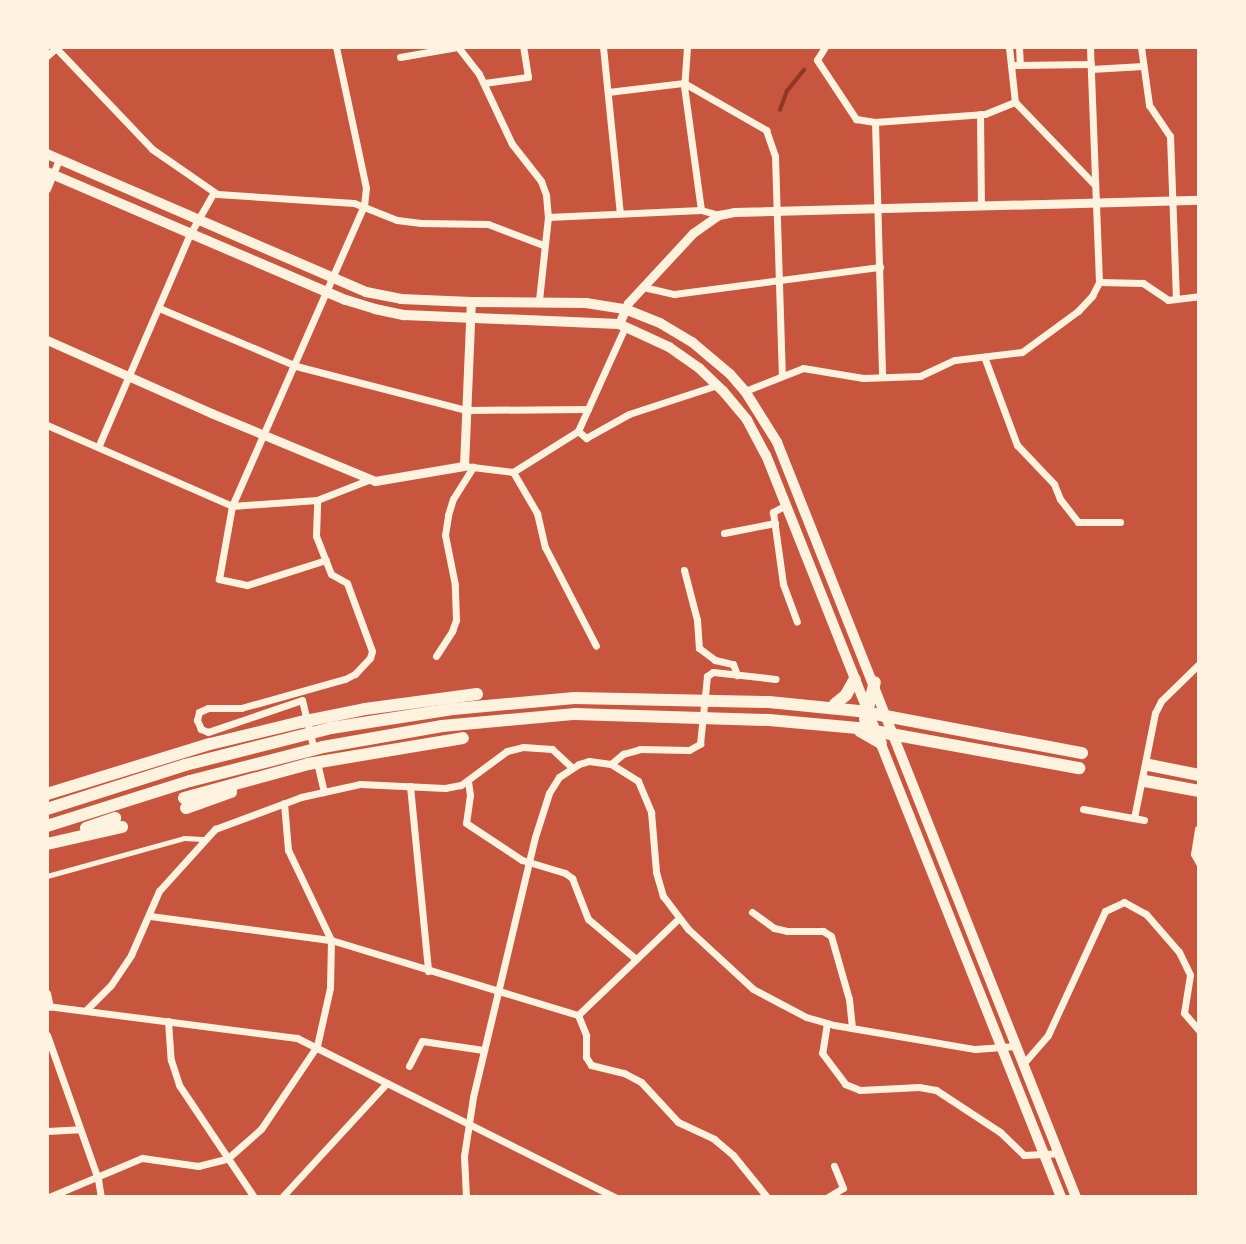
<!DOCTYPE html>
<style>
body{margin:0}
#map{position:relative;width:1246px;height:1244px;overflow:hidden;background:#c8553d;font-family:"Roboto Serif",serif}
div>[style]{position:absolute}
[style*='--x']{left:calc(var(--x)*1px);top:calc(var(--y)*1px);width:calc(var(--w)*1px);rotate:calc(var(--a)*1deg)}
.stream>*{height:3.5px;margin:-1.75px;padding:0 1.75px;transform-origin:1.75px;border-radius:1.75px;background:#8f3625}
.pedestrian>*{height:5px;margin:-2.5px;padding:0 2.5px;transform-origin:2.5px;border-radius:2.5px;background:#fff3e0}
.minor>*{height:7px;margin:-3.5px;padding:0 3.5px;transform-origin:3.5px;border-radius:3.5px;background:#fff3e0}
.tertiary>*{height:9px;margin:-4.5px;padding:0 4.5px;transform-origin:4.5px;border-radius:4.5px;background:#fff3e0}
.primary>*{height:10px;margin:-5px;padding:0 5px;transform-origin:5px;border-radius:5px;background:#fff3e0}
.motorway>*{height:12px;margin:-6px;padding:0 6px;transform-origin:6px;border-radius:6px;background:#fff3e0}
span{translate:-50% -50%;white-space:nowrap;text-align:center;line-height:1.15;-webkit-text-stroke:7px #fff3e0;paint-order:stroke}
.frame{position:absolute;inset:0;border:49px solid #fff3e0;pointer-events:none}
</style>
<div id="map">
<div class="stream">
<i style="--x:780;--y:110;--w:20;--a:-70"></i>
<i style="--x:787;--y:91;--w:27;--a:-51"></i>
</div>
<div class="pedestrian">
<i style="--x:47;--y:876;--w:142;--a:-15.5"></i>
<i style="--x:184;--y:838;--w:19;--a:3"></i>
</div>
<div class="minor">
<i style="--x:55;--y:47;--w:141;--a:46.4"></i>
<i style="--x:152;--y:149;--w:79;--a:34.7"></i>
<i style="--x:217;--y:194;--w:137;--a:3.8"></i>
<i style="--x:354;--y:203;--w:46;--a:21.6"></i>
<i style="--x:397;--y:220;--w:24;--a:7"></i>
<i style="--x:421;--y:223;--w:67;--a:0.9"></i>
<i style="--x:488;--y:224;--w:59;--a:20.9"></i>
<i style="--x:458;--y:47;--w:34;--a:52"></i>
<i style="--x:479;--y:74;--w:77;--a:64.8"></i>
<i style="--x:512;--y:144;--w:47;--a:51.9"></i>
<i style="--x:541;--y:181;--w:15;--a:70"></i>
<i style="--x:546;--y:195;--w:22;--a:85"></i>
<i style="--x:548;--y:217;--w:83;--a:96.2"></i>
<i style="--x:603;--y:47;--w:167;--a:84.2"></i>
<i style="--x:687;--y:47;--w:39;--a:94"></i>
<i style="--x:684;--y:86;--w:125;--a:82.2"></i>
<i style="--x:825;--y:47;--w:15;--a:122"></i>
<i style="--x:817;--y:60;--w:71;--a:56.5"></i>
<i style="--x:856;--y:119;--w:19;--a:9"></i>
<i style="--x:875;--y:122;--w:110;--a:-4.2"></i>
<i style="--x:985;--y:114;--w:32;--a:-22"></i>
<i style="--x:1009;--y:47;--w:55;--a:83.8"></i>
<i style="--x:1015;--y:102;--w:115;--a:46.1"></i>
<i style="--x:1019;--y:47;--w:18;--a:87"></i>
<i style="--x:1141;--y:47;--w:59;--a:82.1"></i>
<i style="--x:1149;--y:105;--w:37;--a:56"></i>
<i style="--x:1170;--y:136;--w:162;--a:87.9"></i>
<i style="--x:47;--y:56;--w:12;--a:-42"></i>
<i style="--x:400;--y:57;--w:58;--a:-10"></i>
<i style="--x:1011;--y:65;--w:80;--a:-0.7"></i>
<i style="--x:1091;--y:69;--w:52;--a:-3.3"></i>
<i style="--x:484;--y:83;--w:44;--a:-7.8"></i>
<i style="--x:528;--y:77;--w:30;--a:-99"></i>
<i style="--x:608;--y:92;--w:77;--a:-6.8"></i>
<i style="--x:684;--y:83;--w:95;--a:29.8"></i>
<i style="--x:766;--y:130;--w:28;--a:71"></i>
<i style="--x:775;--y:156;--w:219;--a:88.2"></i>
<i style="--x:980;--y:114;--w:92;--a:89.4"></i>
<i style="--x:875;--y:122;--w:255;--a:88.4"></i>
<i style="--x:47;--y:189;--w:32;--a:-68"></i>
<i style="--x:548;--y:217;--w:153;--a:-2.6"></i>
<i style="--x:701;--y:210;--w:19;--a:16"></i>
<i style="--x:1099;--y:282;--w:44;--a:1.3"></i>
<i style="--x:1143;--y:283;--w:30;--a:34"></i>
<i style="--x:1168;--y:300;--w:31;--a:-7"></i>
<i style="--x:643;--y:287;--w:32;--a:13"></i>
<i style="--x:674;--y:294;--w:208;--a:-7.5"></i>
<i style="--x:159;--y:308;--w:149;--a:22.9"></i>
<i style="--x:296;--y:366;--w:176;--a:14.5"></i>
<i style="--x:466;--y:410;--w:122;--a:-0.5"></i>
<i style="--x:985;--y:359;--w:92;--a:69.6"></i>
<i style="--x:1017;--y:445;--w:54;--a:46.5"></i>
<i style="--x:1054;--y:484;--w:16;--a:68"></i>
<i style="--x:1060;--y:499;--w:29;--a:52"></i>
<i style="--x:1078;--y:522;--w:42;--a:0"></i>
<i style="--x:745;--y:391;--w:62;--a:-21.6"></i>
<i style="--x:803;--y:368;--w:61;--a:9.5"></i>
<i style="--x:863;--y:378;--w:57;--a:-2"></i>
<i style="--x:920;--y:376;--w:38;--a:-25"></i>
<i style="--x:955;--y:360;--w:67;--a:-6.8"></i>
<i style="--x:1022;--y:352;--w:69;--a:-36.2"></i>
<i style="--x:1078;--y:311;--w:21;--a:-47"></i>
<i style="--x:1092;--y:296;--w:16;--a:-63"></i>
<i style="--x:1099;--y:282;--w:235;--a:-92.2"></i>
<i style="--x:47;--y:425;--w:202;--a:23.6"></i>
<i style="--x:232;--y:506;--w:85;--a:-4"></i>
<i style="--x:317;--y:500;--w:55;--a:-21.4"></i>
<i style="--x:578;--y:431;--w:11;--a:41"></i>
<i style="--x:586;--y:438;--w:49;--a:-29.2"></i>
<i style="--x:629;--y:414;--w:93;--a:-18.2"></i>
<i style="--x:99;--y:445;--w:230;--a:-66.7"></i>
<i style="--x:190;--y:234;--w:48;--a:-60.3"></i>
<i style="--x:464;--y:466;--w:49;--a:7"></i>
<i style="--x:513;--y:472;--w:77;--a:-32.2"></i>
<i style="--x:578;--y:431;--w:114;--a:-65.7"></i>
<i style="--x:513;--y:472;--w:48;--a:59.7"></i>
<i style="--x:537;--y:513;--w:35;--a:77"></i>
<i style="--x:545;--y:547;--w:111;--a:62.7"></i>
<i style="--x:786;--y:505;--w:15;--a:152"></i>
<i style="--x:773;--y:512;--w:73;--a:82.1"></i>
<i style="--x:783;--y:584;--w:40;--a:69.8"></i>
<i style="--x:724;--y:533;--w:52;--a:-11.1"></i>
<i style="--x:326;--y:560;--w:83;--a:162.4"></i>
<i style="--x:247;--y:585;--w:29;--a:-168"></i>
<i style="--x:219;--y:579;--w:74;--a:-79.9"></i>
<i style="--x:232;--y:506;--w:328;--a:-66.3"></i>
<i style="--x:364;--y:206;--w:18;--a:-84"></i>
<i style="--x:366;--y:188;--w:144;--a:-102"></i>
<i style="--x:684;--y:570;--w:52;--a:75.4"></i>
<i style="--x:697;--y:620;--w:28;--a:86"></i>
<i style="--x:699;--y:648;--w:20;--a:37"></i>
<i style="--x:715;--y:660;--w:18;--a:13"></i>
<i style="--x:733;--y:664;--w:12;--a:70"></i>
<i style="--x:436;--y:656;--w:30;--a:-57"></i>
<i style="--x:452;--y:631;--w:12;--a:-70"></i>
<i style="--x:456;--y:620;--w:35;--a:-92"></i>
<i style="--x:455;--y:585;--w:51;--a:-101.3"></i>
<i style="--x:445;--y:535;--w:20;--a:-81"></i>
<i style="--x:448;--y:515;--w:17;--a:-73"></i>
<i style="--x:453;--y:499;--w:38;--a:-58"></i>
<i style="--x:314;--y:750;--w:51;--a:-103.5"></i>
<i style="--x:302;--y:700;--w:99;--a:161.2"></i>
<i style="--x:208;--y:732;--w:8;--a:-157"></i>
<i style="--x:201;--y:729;--w:10;--a:-114"></i>
<i style="--x:197;--y:720;--w:8;--a:-76"></i>
<i style="--x:199;--y:712;--w:10;--a:-24"></i>
<i style="--x:208;--y:708;--w:33;--a:0"></i>
<i style="--x:241;--y:708;--w:108;--a:-15.6"></i>
<i style="--x:345;--y:679;--w:11;--a:-27"></i>
<i style="--x:355;--y:674;--w:22;--a:-47"></i>
<i style="--x:370;--y:658;--w:7;--a:-74"></i>
<i style="--x:372;--y:651;--w:72;--a:-110.2"></i>
<i style="--x:347;--y:583;--w:18;--a:-151"></i>
<i style="--x:331;--y:574;--w:41;--a:-111.5"></i>
<i style="--x:316;--y:536;--w:36;--a:-88"></i>
<i style="--x:317;--y:762;--w:31;--a:77"></i>
<i style="--x:611;--y:764;--w:16;--a:-40"></i>
<i style="--x:623;--y:754;--w:18;--a:-16"></i>
<i style="--x:640;--y:749;--w:49;--a:1.2"></i>
<i style="--x:689;--y:750;--w:13;--a:-29"></i>
<i style="--x:700;--y:744;--w:68;--a:-84.1"></i>
<i style="--x:707;--y:676;--w:7;--a:-34"></i>
<i style="--x:713;--y:672;--w:63;--a:6.3"></i>
<i style="--x:468;--y:781;--w:14;--a:82"></i>
<i style="--x:470;--y:795;--w:28;--a:98"></i>
<i style="--x:466;--y:823;--w:67;--a:33.5"></i>
<i style="--x:522;--y:860;--w:45;--a:16.8"></i>
<i style="--x:565;--y:873;--w:9;--a:36"></i>
<i style="--x:572;--y:878;--w:44;--a:68.7"></i>
<i style="--x:588;--y:919;--w:62;--a:39.8"></i>
<i style="--x:410;--y:786;--w:186;--a:84.4"></i>
<i style="--x:1083;--y:809;--w:62;--a:10.2"></i>
<i style="--x:1134;--y:818;--w:107;--a:-78.7"></i>
<i style="--x:1155;--y:713;--w:13;--a:-63"></i>
<i style="--x:1161;--y:701;--w:53;--a:-44.2"></i>
<i style="--x:1198;--y:829;--w:25;--a:99"></i>
<i style="--x:1194;--y:854;--w:10;--a:61"></i>
<i style="--x:752;--y:912;--w:27;--a:36"></i>
<i style="--x:774;--y:928;--w:13;--a:13"></i>
<i style="--x:787;--y:931;--w:36;--a:0"></i>
<i style="--x:823;--y:931;--w:9;--a:32"></i>
<i style="--x:831;--y:936;--w:66;--a:74.1"></i>
<i style="--x:849;--y:999;--w:29;--a:84"></i>
<i style="--x:150;--y:916;--w:183;--a:7.6"></i>
<i style="--x:331;--y:940;--w:258;--a:16.9"></i>
<i style="--x:578;--y:1015;--w:22;--a:68"></i>
<i style="--x:586;--y:1035;--w:22;--a:90"></i>
<i style="--x:586;--y:1057;--w:9;--a:58"></i>
<i style="--x:591;--y:1065;--w:34;--a:14"></i>
<i style="--x:624;--y:1073;--w:19;--a:28"></i>
<i style="--x:641;--y:1082;--w:54;--a:47.2"></i>
<i style="--x:678;--y:1122;--w:40;--a:25"></i>
<i style="--x:714;--y:1139;--w:25;--a:40"></i>
<i style="--x:733;--y:1155;--w:54;--a:51"></i>
<i style="--x:47;--y:993;--w:14;--a:78"></i>
<i style="--x:47;--y:1006;--w:252;--a:7.3"></i>
<i style="--x:297;--y:1038;--w:356;--a:26.6"></i>
<i style="--x:86;--y:1010;--w:35;--a:-45"></i>
<i style="--x:111;--y:985;--w:36;--a:-56"></i>
<i style="--x:131;--y:955;--w:70;--a:-66.4"></i>
<i style="--x:159;--y:891;--w:84;--a:-47.9"></i>
<i style="--x:215;--y:829;--w:92;--a:-20.4"></i>
<i style="--x:301;--y:797;--w:60;--a:-12.4"></i>
<i style="--x:360;--y:784;--w:85;--a:2.7"></i>
<i style="--x:445;--y:788;--w:16;--a:-11"></i>
<i style="--x:461;--y:785;--w:57;--a:-36.5"></i>
<i style="--x:507;--y:751;--w:16;--a:-14"></i>
<i style="--x:523;--y:747;--w:29;--a:4"></i>
<i style="--x:552;--y:749;--w:26;--a:43"></i>
<i style="--x:578;--y:1015;--w:139;--a:-43.8"></i>
<i style="--x:168;--y:1021;--w:39;--a:86"></i>
<i style="--x:171;--y:1060;--w:26;--a:72"></i>
<i style="--x:179;--y:1085;--w:135;--a:56.2"></i>
<i style="--x:827;--y:1023;--w:30;--a:99"></i>
<i style="--x:822;--y:1053;--w:39;--a:53"></i>
<i style="--x:845;--y:1084;--w:16;--a:22"></i>
<i style="--x:860;--y:1090;--w:59;--a:-2.9"></i>
<i style="--x:919;--y:1087;--w:17;--a:10"></i>
<i style="--x:936;--y:1090;--w:77;--a:33.3"></i>
<i style="--x:1000;--y:1132;--w:33;--a:44"></i>
<i style="--x:1024;--y:1155;--w:35;--a:-3"></i>
<i style="--x:47;--y:1035;--w:153;--a:70.5"></i>
<i style="--x:98;--y:1179;--w:18;--a:81"></i>
<i style="--x:1023;--y:1064;--w:38;--a:-49"></i>
<i style="--x:1048;--y:1035;--w:136;--a:-65.3"></i>
<i style="--x:1105;--y:911;--w:21;--a:-25"></i>
<i style="--x:1124;--y:902;--w:25;--a:29"></i>
<i style="--x:1146;--y:914;--w:50;--a:49"></i>
<i style="--x:1179;--y:952;--w:25;--a:64"></i>
<i style="--x:1190;--y:975;--w:38;--a:99"></i>
<i style="--x:1184;--y:1013;--w:23;--a:49"></i>
<i style="--x:409;--y:1066;--w:28;--a:-63"></i>
<i style="--x:422;--y:1041;--w:62;--a:8.4"></i>
<i style="--x:47;--y:1131;--w:33;--a:-3"></i>
<i style="--x:49;--y:1197;--w:101;--a:-22.8"></i>
<i style="--x:142;--y:1158;--w:57;--a:8.1"></i>
<i style="--x:198;--y:1166;--w:30;--a:-14"></i>
<i style="--x:227;--y:1159;--w:45;--a:-41.4"></i>
<i style="--x:261;--y:1129;--w:100;--a:-56"></i>
<i style="--x:317;--y:1046;--w:59;--a:-77.4"></i>
<i style="--x:330;--y:988;--w:48;--a:-88.8"></i>
<i style="--x:331;--y:940;--w:100;--a:-115.5"></i>
<i style="--x:288;--y:850;--w:47;--a:-94.9"></i>
<i style="--x:282;--y:1197;--w:155;--a:-47.4"></i>
<i style="--x:466;--y:1197;--w:41;--a:-92.8"></i>
<i style="--x:464;--y:1156;--w:60;--a:-81.3"></i>
<i style="--x:473;--y:1097;--w:267;--a:-76.6"></i>
<i style="--x:535;--y:837;--w:46;--a:-72.3"></i>
<i style="--x:549;--y:793;--w:19;--a:-58"></i>
<i style="--x:559;--y:777;--w:24;--a:-33"></i>
<i style="--x:579;--y:764;--w:10;--a:-17"></i>
<i style="--x:589;--y:761;--w:22;--a:8"></i>
<i style="--x:611;--y:764;--w:32;--a:32"></i>
<i style="--x:638;--y:781;--w:34;--a:67"></i>
<i style="--x:651;--y:812;--w:60;--a:85.2"></i>
<i style="--x:656;--y:872;--w:25;--a:74"></i>
<i style="--x:663;--y:896;--w:41;--a:52.9"></i>
<i style="--x:688;--y:929;--w:88;--a:42.7"></i>
<i style="--x:753;--y:989;--w:60;--a:27.8"></i>
<i style="--x:806;--y:1017;--w:29;--a:16"></i>
<i style="--x:834;--y:1025;--w:143;--a:9.7"></i>
<i style="--x:975;--y:1049;--w:41;--a:-4.2"></i>
<i style="--x:828;--y:1197;--w:17;--a:-31"></i>
<i style="--x:843;--y:1188;--w:24;--a:-112"></i>
</div>
<div class="tertiary">
<i style="--x:619;--y:324;--w:23;--a:-67"></i>
<i style="--x:628;--y:303;--w:96;--a:-47.1"></i>
<i style="--x:693;--y:233;--w:32;--a:-35"></i>
<i style="--x:719;--y:215;--w:15;--a:-11"></i>
<i style="--x:734;--y:212;--w:465;--a:-1.5"></i>
<i style="--x:47;--y:340;--w:180;--a:24"></i>
<i style="--x:211;--y:413;--w:178;--a:22.5"></i>
<i style="--x:375;--y:481;--w:90;--a:-9.6"></i>
<i style="--x:464;--y:466;--w:164;--a:-87.6"></i>
</div>
<div class="primary">
<i style="--x:47;--y:154;--w:348;--a:23.4"></i>
<i style="--x:366;--y:292;--w:36;--a:11"></i>
<i style="--x:401;--y:299;--w:70;--a:2.5"></i>
<i style="--x:471;--y:302;--w:115;--a:0.5"></i>
<i style="--x:586;--y:303;--w:39;--a:9"></i>
<i style="--x:625;--y:309;--w:38;--a:22"></i>
<i style="--x:660;--y:323;--w:37;--a:31"></i>
<i style="--x:692;--y:342;--w:50;--a:40.1"></i>
<i style="--x:730;--y:374;--w:23;--a:49"></i>
<i style="--x:745;--y:391;--w:60;--a:57.9"></i>
<i style="--x:777;--y:442;--w:812;--a:68.4"></i>
<i style="--x:47;--y:172;--w:325;--a:23.2"></i>
<i style="--x:346;--y:300;--w:30;--a:17"></i>
<i style="--x:375;--y:309;--w:30;--a:12"></i>
<i style="--x:404;--y:315;--w:215;--a:2.4"></i>
<i style="--x:619;--y:324;--w:55;--a:24.7"></i>
<i style="--x:669;--y:347;--w:37;--a:35"></i>
<i style="--x:699;--y:368;--w:33;--a:44"></i>
<i style="--x:723;--y:391;--w:38;--a:50"></i>
<i style="--x:747;--y:420;--w:40;--a:62"></i>
<i style="--x:766;--y:455;--w:798;--a:68.32"></i>
</div>
<div class="motorway">
<i style="--x:835;--y:704;--w:14;--a:-39"></i>
<i style="--x:846;--y:695;--w:18;--a:-61"></i>
<i style="--x:865;--y:719;--w:38;--a:-75"></i>
<i style="--x:860;--y:731;--w:24;--a:30"></i>
<i style="--x:1149;--y:765;--w:51;--a:11.3"></i>
<i style="--x:1145;--y:781;--w:55;--a:10.5"></i>
<i style="--x:47;--y:794;--w:170;--a:-17.1"></i>
<i style="--x:210;--y:744;--w:94;--a:-13.6"></i>
<i style="--x:301;--y:722;--w:65;--a:-11.5"></i>
<i style="--x:365;--y:709;--w:113;--a:-7.6"></i>
<i style="--x:184;--y:798;--w:129;--a:-15.3"></i>
<i style="--x:308;--y:764;--w:157;--a:-9.5"></i>
<i style="--x:186;--y:808;--w:48;--a:-19.6"></i>
<i style="--x:47;--y:809;--w:145;--a:-17.7"></i>
<i style="--x:185;--y:765;--w:151;--a:-14.2"></i>
<i style="--x:331;--y:728;--w:123;--a:-8.9"></i>
<i style="--x:453;--y:709;--w:122;--a:-5.2"></i>
<i style="--x:575;--y:698;--w:194;--a:1.2"></i>
<i style="--x:769;--y:702;--w:90;--a:5.7"></i>
<i style="--x:859;--y:711;--w:227;--a:10.7"></i>
<i style="--x:47;--y:826;--w:150;--a:-17.5"></i>
<i style="--x:190;--y:781;--w:137;--a:-14.3"></i>
<i style="--x:323;--y:747;--w:121;--a:-10"></i>
<i style="--x:442;--y:726;--w:134;--a:-5.2"></i>
<i style="--x:575;--y:714;--w:194;--a:1.8"></i>
<i style="--x:769;--y:720;--w:89;--a:5.1"></i>
<i style="--x:858;--y:728;--w:225;--a:10.3"></i>
<i style="--x:86;--y:828;--w:31;--a:-19"></i>
<i style="--x:47;--y:844;--w:77;--a:-12.8"></i>
</div>
<div class="frame"></div>
</div>
